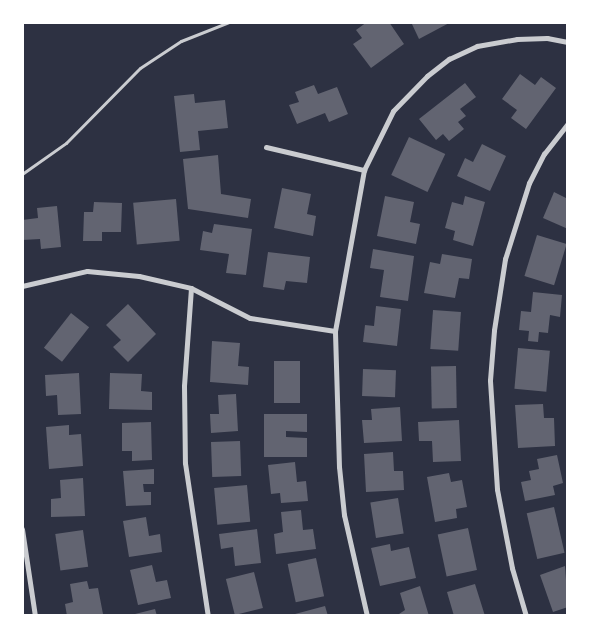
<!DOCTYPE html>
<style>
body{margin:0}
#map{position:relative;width:590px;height:638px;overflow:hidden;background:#2d3142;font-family:Montserrat,sans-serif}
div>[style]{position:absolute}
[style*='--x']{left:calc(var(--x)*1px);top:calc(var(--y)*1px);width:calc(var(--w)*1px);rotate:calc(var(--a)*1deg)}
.building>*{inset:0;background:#626471;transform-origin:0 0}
.service>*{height:3px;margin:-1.5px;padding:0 1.5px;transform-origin:1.5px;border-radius:1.5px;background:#caccd0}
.minor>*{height:5px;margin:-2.5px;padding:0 2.5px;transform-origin:2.5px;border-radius:2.5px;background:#caccd0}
span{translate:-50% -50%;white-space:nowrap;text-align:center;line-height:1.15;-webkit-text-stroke:4px #fff;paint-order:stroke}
.frame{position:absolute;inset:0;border:24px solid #fff;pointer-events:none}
</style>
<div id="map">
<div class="building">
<i style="clip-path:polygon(367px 22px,389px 22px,404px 44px,371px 68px,353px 44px,362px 38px,356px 30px)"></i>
<i style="clip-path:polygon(411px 22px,451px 22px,419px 39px)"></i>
<i style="clip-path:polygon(520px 74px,535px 85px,541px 77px,556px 88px,526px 129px,511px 118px,517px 110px,502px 99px)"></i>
<i style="clip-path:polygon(465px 83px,476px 97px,460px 109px,466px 116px,458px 122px,464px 129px,449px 141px,443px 134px,436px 140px,419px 119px)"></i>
<i style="clip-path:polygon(314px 85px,318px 94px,337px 87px,348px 114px,329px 122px,325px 113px,297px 124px,289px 105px,299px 102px,295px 92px)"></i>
<i style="clip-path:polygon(194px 94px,195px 103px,225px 100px,228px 128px,198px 131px,200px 150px,180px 152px,174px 96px)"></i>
<i style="left:409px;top:137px;width:40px;height:42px;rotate:25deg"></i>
<i style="clip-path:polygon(482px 144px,506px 156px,490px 191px,457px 176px,465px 158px,473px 162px)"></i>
<i style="clip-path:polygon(218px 155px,221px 194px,251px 199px,248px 218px,188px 209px,183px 159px)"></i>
<i style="clip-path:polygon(282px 188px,311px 194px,307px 214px,316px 216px,313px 236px,274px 228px)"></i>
<i style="clip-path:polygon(554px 192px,568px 199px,568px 229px,543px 218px)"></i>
<i style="clip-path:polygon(385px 196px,414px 202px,410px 222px,420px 224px,416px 244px,377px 236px)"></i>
<i style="clip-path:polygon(465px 196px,485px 202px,473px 246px,453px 240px,455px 231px,445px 228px,452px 202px,463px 205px)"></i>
<i style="left:176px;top:199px;width:42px;height:43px;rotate:85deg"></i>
<i style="clip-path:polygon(94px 202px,122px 203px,121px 232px,102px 232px,102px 241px,83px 241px,84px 212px,93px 212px)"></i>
<i style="clip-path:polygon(57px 206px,61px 247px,41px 249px,40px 239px,22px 240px,22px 220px,38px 218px,37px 208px)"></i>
<i style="clip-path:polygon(214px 224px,252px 229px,246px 275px,226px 273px,229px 254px,200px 250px,203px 231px,212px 233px)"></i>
<i style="left:537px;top:235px;width:31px;height:43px;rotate:17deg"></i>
<i style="clip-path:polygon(373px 249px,414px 256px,408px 301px,380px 297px,384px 270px,370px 268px)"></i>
<i style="clip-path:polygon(268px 252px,310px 257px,307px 283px,286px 281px,284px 290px,263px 287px)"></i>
<i style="clip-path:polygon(442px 254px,472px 259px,469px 279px,459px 278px,455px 298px,424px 293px,430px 262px,440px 264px)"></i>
<i style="clip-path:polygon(533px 292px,562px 295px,560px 317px,550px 315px,548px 333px,539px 332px,538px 342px,528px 341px,529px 331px,519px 330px,521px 311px,531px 312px)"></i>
<i style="clip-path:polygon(128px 304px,156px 334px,128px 362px,113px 347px,121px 340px,106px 325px)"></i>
<i style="clip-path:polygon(376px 306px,401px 309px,397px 346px,363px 342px,365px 325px,374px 326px)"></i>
<i style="left:433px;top:310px;width:28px;height:39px;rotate:4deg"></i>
<i style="left:71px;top:313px;width:23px;height:44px;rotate:38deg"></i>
<i style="clip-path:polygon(212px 341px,240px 343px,238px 366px,249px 367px,248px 385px,210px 382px)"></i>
<i style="left:518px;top:348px;width:32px;height:41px;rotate:5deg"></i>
<i style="left:274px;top:361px;width:26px;height:42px"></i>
<i style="left:456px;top:366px;width:42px;height:25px;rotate:89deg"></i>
<i style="left:363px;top:369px;width:33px;height:27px;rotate:2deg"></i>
<i style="clip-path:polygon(79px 373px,81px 414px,58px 415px,57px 395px,46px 396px,45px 375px)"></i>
<i style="clip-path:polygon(110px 373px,142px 374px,141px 391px,152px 392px,152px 410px,109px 409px)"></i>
<i style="clip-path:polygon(236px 394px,238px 431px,211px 433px,210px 414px,219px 414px,218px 395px)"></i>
<i style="clip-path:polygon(543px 404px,544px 418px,554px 418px,555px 446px,518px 448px,515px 405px)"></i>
<i style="clip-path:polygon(400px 407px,402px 441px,364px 443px,362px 420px,372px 420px,371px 409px)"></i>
<i style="clip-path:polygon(264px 414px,307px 414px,307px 432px,286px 431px,286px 437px,307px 438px,307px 457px,264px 457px)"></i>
<i style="clip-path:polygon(459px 420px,461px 461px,433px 462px,432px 441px,419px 441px,418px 422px)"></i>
<i style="clip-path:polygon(151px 422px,152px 460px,132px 461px,132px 451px,122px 451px,122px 423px)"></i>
<i style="clip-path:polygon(69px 425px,69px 435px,81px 434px,83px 466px,49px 469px,46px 427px)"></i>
<i style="left:240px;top:441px;width:35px;height:29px;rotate:88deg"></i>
<i style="clip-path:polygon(393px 452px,394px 471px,403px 471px,404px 490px,366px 492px,364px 454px)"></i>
<i style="clip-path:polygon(557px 455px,563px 483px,553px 486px,555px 495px,525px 501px,521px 482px,531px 480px,529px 471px,539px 469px,537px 459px)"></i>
<i style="clip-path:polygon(295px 462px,297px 482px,306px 481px,308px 501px,281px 503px,280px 493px,271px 494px,268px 465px)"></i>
<i style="clip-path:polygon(154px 469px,154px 484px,143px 484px,144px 492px,151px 492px,151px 505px,126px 506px,123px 471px)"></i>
<i style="clip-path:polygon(449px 473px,451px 482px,462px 480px,467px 507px,456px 509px,457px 518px,435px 522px,427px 477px)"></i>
<i style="clip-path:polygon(83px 478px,85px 516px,51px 517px,51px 499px,61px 498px,60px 480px)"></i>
<i style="left:247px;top:485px;width:37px;height:33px;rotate:85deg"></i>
<i style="left:398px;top:498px;width:36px;height:28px;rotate:81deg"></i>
<i style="left:554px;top:507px;width:47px;height:28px;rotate:77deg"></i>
<i style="clip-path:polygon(301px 510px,303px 530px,313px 529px,316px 549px,276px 554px,274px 534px,283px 532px,281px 512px)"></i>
<i style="clip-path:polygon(146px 517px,149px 536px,160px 534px,162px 552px,129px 557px,123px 521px)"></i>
<i style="left:468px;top:528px;width:43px;height:31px;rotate:78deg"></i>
<i style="clip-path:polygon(257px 529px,261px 563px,235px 566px,233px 547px,221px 549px,219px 534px)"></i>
<i style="left:83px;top:530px;width:37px;height:28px;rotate:82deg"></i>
<i style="clip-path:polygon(390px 544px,391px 551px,409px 547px,416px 578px,380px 586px,371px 548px)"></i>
<i style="left:316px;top:558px;width:39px;height:29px;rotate:78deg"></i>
<i style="clip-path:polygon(152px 565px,156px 582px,167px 580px,171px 598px,138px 605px,130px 570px)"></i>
<i style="clip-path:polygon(565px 566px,568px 607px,553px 612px,540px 575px)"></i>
<i style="left:254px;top:572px;width:37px;height:29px;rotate:76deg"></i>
<i style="clip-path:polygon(87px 581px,89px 589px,98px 588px,103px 614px,67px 616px,65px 604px,73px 602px,70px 584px)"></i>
<i style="clip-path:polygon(475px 584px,485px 616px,454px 616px,447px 592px)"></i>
<i style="clip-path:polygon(420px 586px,429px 616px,396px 616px,405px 610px,400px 593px)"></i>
<i style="clip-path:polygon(325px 606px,328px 616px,296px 616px,295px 614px)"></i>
<i style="clip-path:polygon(155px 609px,157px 616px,132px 616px,131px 615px)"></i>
</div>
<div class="service">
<i style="--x:22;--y:174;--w:54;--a:-35.2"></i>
<i style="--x:66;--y:143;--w:105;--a:-45.4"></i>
<i style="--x:140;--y:68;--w:49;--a:-33.4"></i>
<i style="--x:181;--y:41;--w:52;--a:-21.6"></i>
</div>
<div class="minor">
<i style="--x:266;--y:147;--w:101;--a:13.2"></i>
<i style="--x:22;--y:286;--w:67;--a:-13"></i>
<i style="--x:87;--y:271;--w:52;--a:5.5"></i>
<i style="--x:139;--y:276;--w:53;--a:13"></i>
<i style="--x:191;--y:288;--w:66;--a:27"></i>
<i style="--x:250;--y:318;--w:86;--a:8.7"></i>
<i style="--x:191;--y:288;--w:98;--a:94.1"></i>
<i style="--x:184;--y:386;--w:77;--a:89.3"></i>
<i style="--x:185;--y:463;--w:155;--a:81.5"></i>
<i style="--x:22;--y:529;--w:88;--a:81.5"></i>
<i style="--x:367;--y:616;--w:104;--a:-102.8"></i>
<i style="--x:344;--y:515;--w:48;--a:-95.9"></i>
<i style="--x:339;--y:467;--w:136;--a:-91.7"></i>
<i style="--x:335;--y:331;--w:164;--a:-79.8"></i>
<i style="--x:364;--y:170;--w:66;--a:-63.8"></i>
<i style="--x:393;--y:111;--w:49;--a:-45.8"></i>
<i style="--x:427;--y:76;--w:28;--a:-38"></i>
<i style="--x:449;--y:59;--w:31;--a:-25"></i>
<i style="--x:477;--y:46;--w:41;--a:-9.9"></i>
<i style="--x:517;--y:39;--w:30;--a:-2"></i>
<i style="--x:547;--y:38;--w:21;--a:11"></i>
<i style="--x:526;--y:616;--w:50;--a:-106.3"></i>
<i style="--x:512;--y:568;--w:80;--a:-100.8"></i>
<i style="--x:497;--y:489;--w:109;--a:-93.7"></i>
<i style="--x:490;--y:380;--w:50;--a:-85.4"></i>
<i style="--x:494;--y:330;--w:72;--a:-81.2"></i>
<i style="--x:505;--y:259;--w:80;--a:-72.5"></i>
<i style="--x:529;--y:183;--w:33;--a:-63"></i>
<i style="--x:544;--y:154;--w:39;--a:-52"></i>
</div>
<div class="frame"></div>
</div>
